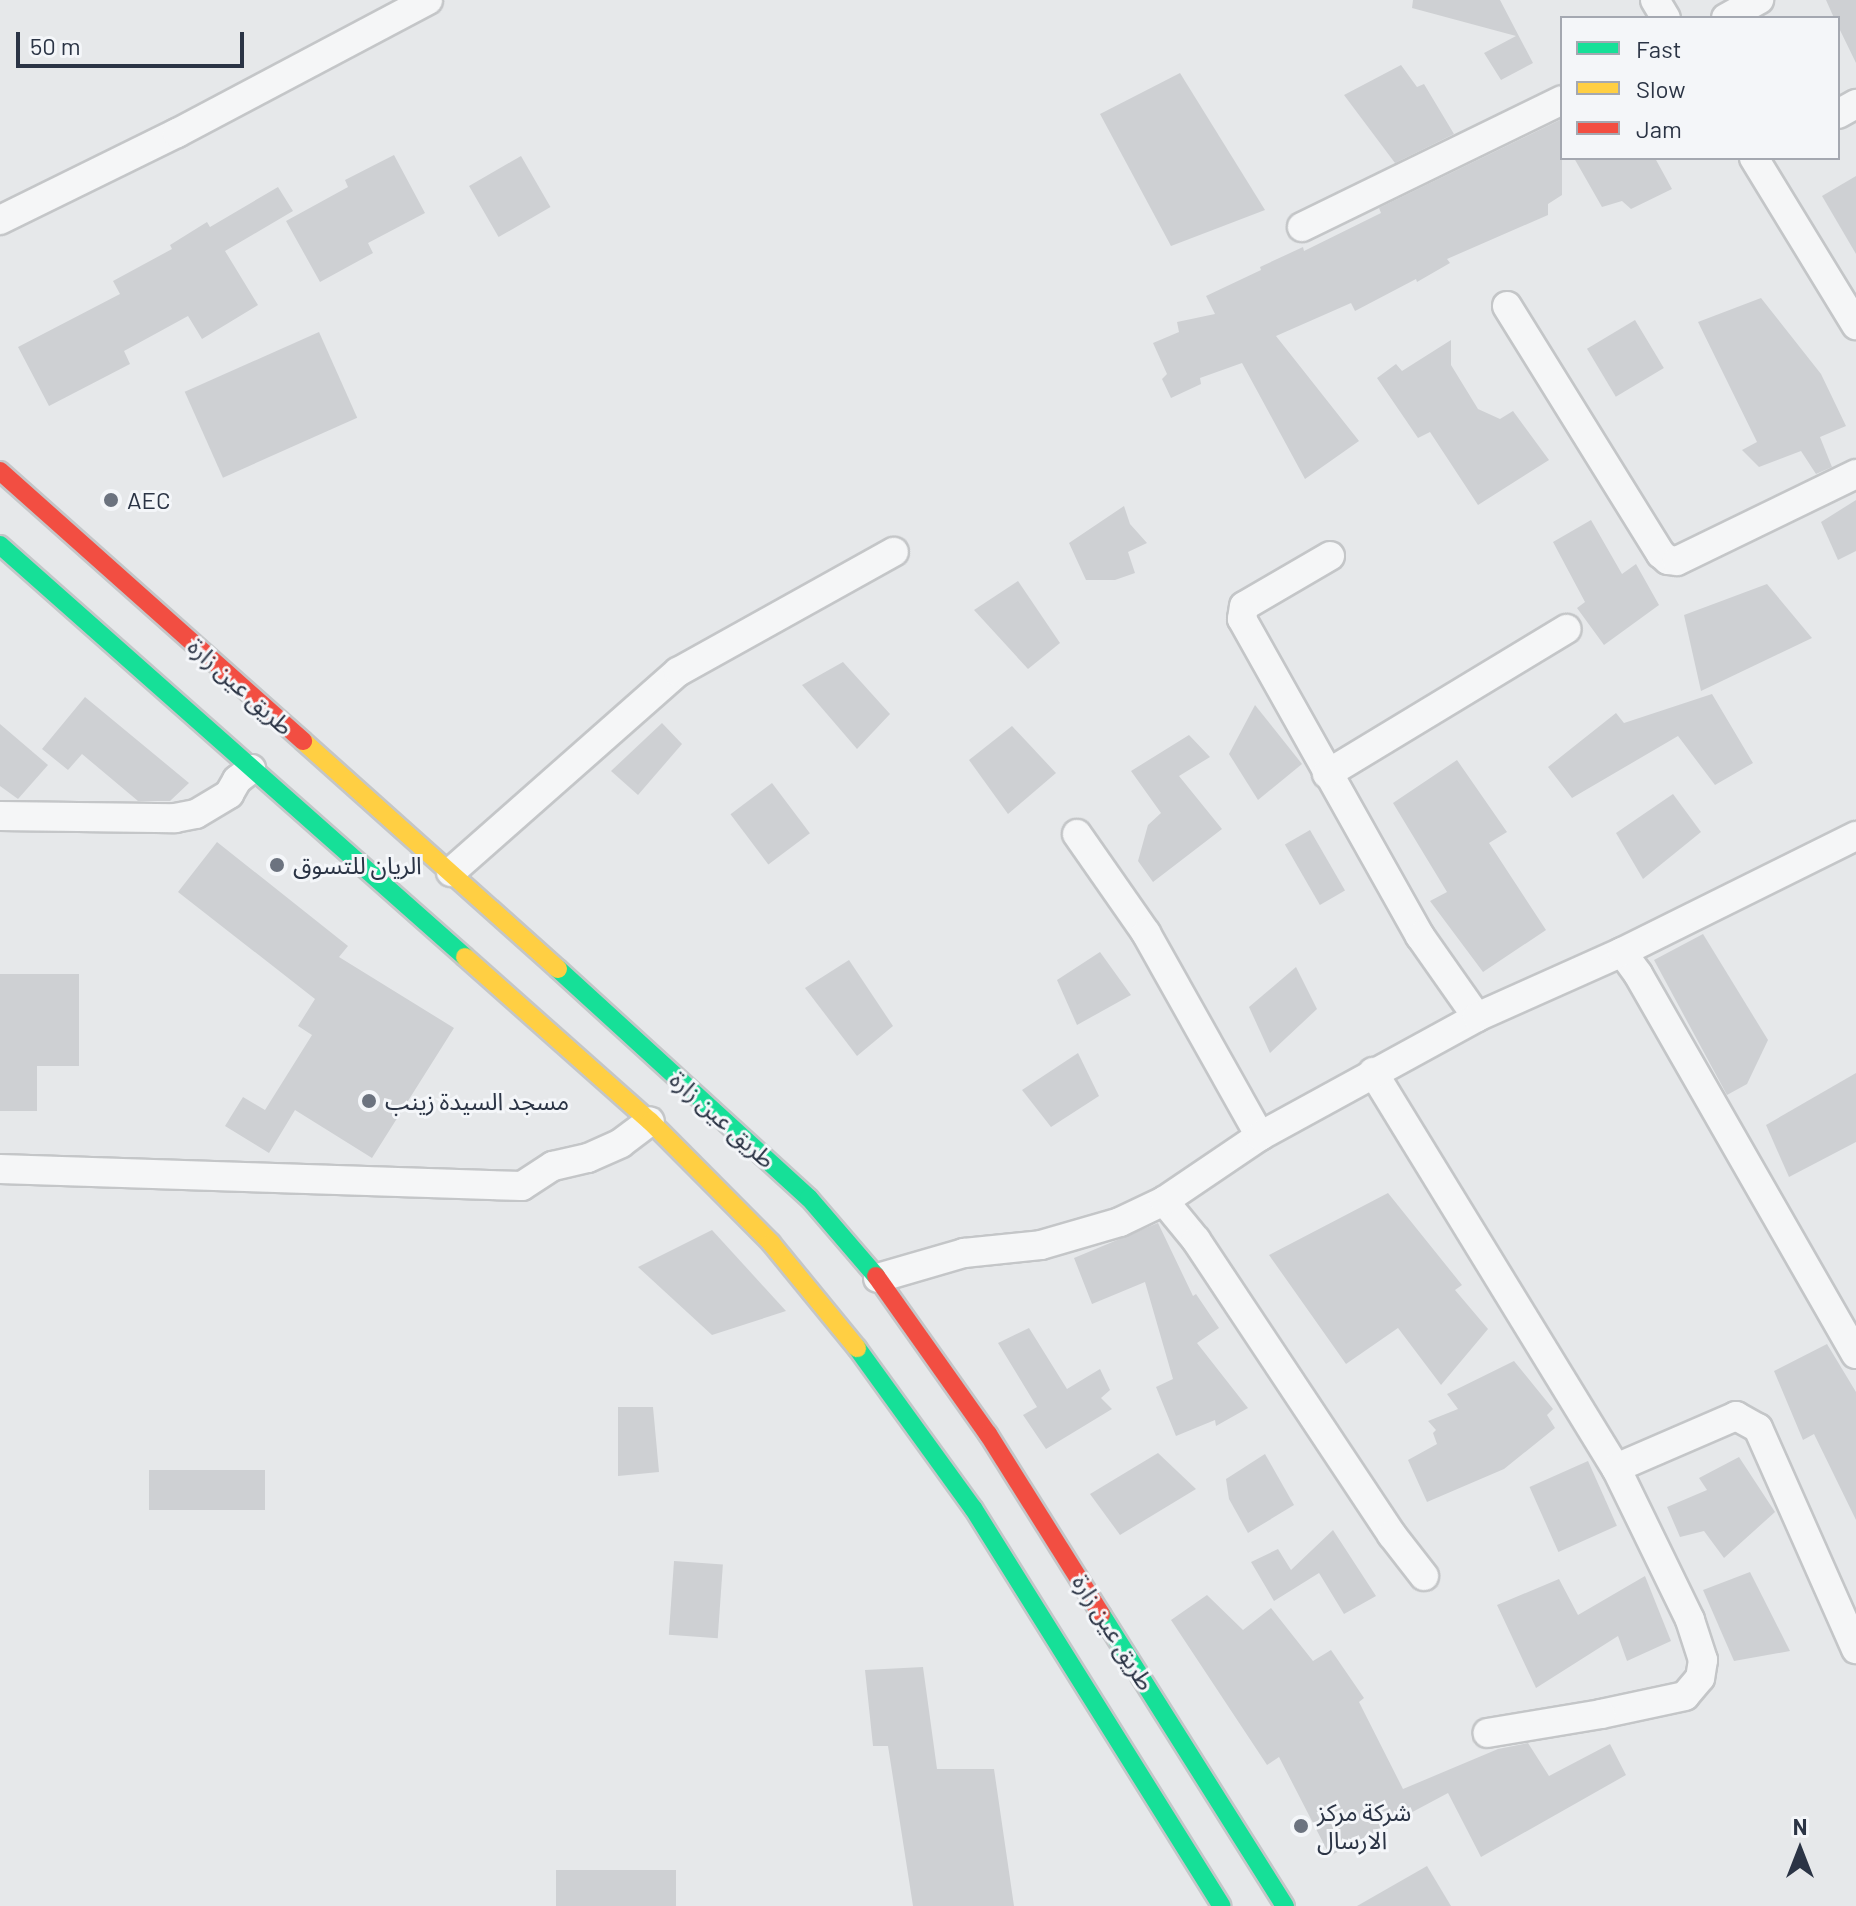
<!DOCTYPE html>
<meta charset="utf-8">
<style>
body{margin:0}
#map{position:relative;width:1856px;height:1906px;overflow:hidden;background:#e6e8ea;font-family:Barlow,"Noto Sans Arabic",sans-serif}
div>[style]{position:absolute}
[style*='--x']{left:calc(var(--x)*1px);top:calc(var(--y)*1px);width:calc(var(--w)*1px);rotate:calc(var(--a)*1deg)}
.building>*{inset:0;background:#ced0d3;transform-origin:0 0}
.roads{filter:drop-shadow(2px 0 #c4c6c8) drop-shadow(-2px 0 #c4c6c8) drop-shadow(0 2px #c4c6c8) drop-shadow(0 -2px #c4c6c8)}
.street>*{height:28px;margin:-14px;padding:0 14px;transform-origin:14px;border-radius:14px;background:#f5f6f7}
.fast>*{height:18px;margin:-9px;padding:0 9px;transform-origin:9px;border-radius:9px;background:#16e098}
.slow>*{height:18px;margin:-9px;padding:0 9px;transform-origin:9px;border-radius:9px;background:#ffcf43}
.jam>*{height:18px;margin:-9px;padding:0 9px;transform-origin:9px;border-radius:9px;background:#f24e42}
.dots>*{width:22px;height:22px;translate:-50% -50%;box-sizing:border-box;border:4px solid #f4f6f9;border-radius:50%}
span{translate:-50% -50%;white-space:nowrap;text-align:center;line-height:1.15;-webkit-text-stroke:6px #f4f6f9;paint-order:stroke}
.poi-label{font-size:24px;color:#2b3445}
.left{translate:0 -50%;text-align:left}
.street-label{font-size:24px;color:#2b3445}
.legend{position:absolute;left:1560px;top:16px;width:280px;height:144px;box-sizing:border-box;background:#f4f6f9;border:2px solid #a4a8b1;margin:0;padding:10px 14px;list-style:none;font-size:24px;color:#2b3445}
.legend li{display:flex;align-items:center;gap:16px;height:40px}
.legend b{width:40px;border:2px solid #a4a8b1}
.north{position:absolute;left:1760px;top:1810px;width:80px;height:80px;-webkit-text-stroke:6px #f4f6f9;paint-order:stroke;rotate:0deg;font-size:22px;font-weight:700;line-height:32px;text-align:center;color:#2b3445}
.north::after{content:'';display:block;margin:auto;width:28px;height:36px;background:#2b3445;clip-path:polygon(50% 0,100% 100%,50% 72%,0 100%)}
.scale{position:absolute;left:16px;top:32px;width:228px;height:36px;box-sizing:border-box;border:4px solid #2b3445;border-top:0;padding-left:10px;font-size:24px;line-height:28px;white-space:nowrap;color:#2b3445;-webkit-text-stroke:6px #f4f6f9;paint-order:stroke}
</style>
<div id="map">
<div class="building">
<i style="clip-path:polygon(1413px 0,1500px 0,1533px 63px,1501px 80px,1484px 53px,1516px 36px,1412px 8px)"></i>
<i style="clip-path:polygon(1826px 0,1856px 0,1856px 63px,1838px 26px,1838px 18px,1834px 18px)"></i>
<i style="clip-path:polygon(1401px 65px,1417px 87px,1424px 84px,1454px 134px,1395px 163px,1344px 95px)"></i>
<i style="clip-path:polygon(1180px 73px,1265px 210px,1171px 246px,1100px 114px)"></i>
<i style="clip-path:polygon(1562px 119px,1562px 195px,1548px 204px,1548px 215px,1447px 259px,1450px 263px,1417px 282px,1416px 279px,1355px 311px,1351px 303px,1276px 336px,1359px 441px,1305px 479px,1242px 363px,1200px 378px,1201px 384px,1171px 398px,1162px 379px,1167px 374px,1153px 343px,1179px 332px,1177px 322px,1215px 314px,1206px 296px,1261px 270px,1260px 267px,1303px 247px,1304px 251px,1381px 213px,1379px 208px)"></i>
<i style="clip-path:polygon(394px 155px,425px 213px,368px 243px,373px 253px,320px 282px,286px 221px,348px 187px,345px 180px)"></i>
<i style="left:521px;top:156px;width:59px;height:60px;rotate:60deg"></i>
<i style="clip-path:polygon(1574px 158px,1655px 158px,1672px 189px,1631px 209px,1622px 201px,1602px 207px)"></i>
<i style="clip-path:polygon(1856px 176px,1856px 254px,1822px 196px)"></i>
<i style="clip-path:polygon(278px 187px,293px 211px,225px 251px,258px 305px,202px 339px,188px 316px,124px 351px,130px 364px,49px 406px,18px 347px,120px 294px,113px 281px,172px 249px,170px 245px,207px 222px,210px 227px)"></i>
<i style="clip-path:polygon(1761px 298px,1821px 374px,1846px 426px,1820px 437px,1832px 467px,1816px 474px,1801px 451px,1759px 467px,1742px 450px,1757px 442px,1698px 322px)"></i>
<i style="left:1635px;top:320px;width:56px;height:56px;rotate:59deg"></i>
<i style="left:319px;top:332px;width:94px;height:147px;rotate:66deg"></i>
<i style="clip-path:polygon(1451px 340px,1451px 365px,1478px 409px,1500px 419px,1513px 411px,1549px 460px,1478px 505px,1430px 432px,1418px 438px,1377px 378px,1396px 364px,1402px 371px)"></i>
<i style="clip-path:polygon(1856px 500px,1856px 551px,1838px 560px,1821px 522px)"></i>
<i style="clip-path:polygon(1124px 506px,1130px 524px,1147px 543px,1128px 552px,1135px 573px,1115px 580px,1086px 580px,1069px 543px)"></i>
<i style="clip-path:polygon(1591px 520px,1622px 574px,1636px 564px,1659px 605px,1604px 645px,1577px 608px,1585px 602px,1553px 542px)"></i>
<i style="clip-path:polygon(1018px 581px,1060px 643px,1028px 669px,974px 610px)"></i>
<i style="clip-path:polygon(1767px 584px,1812px 638px,1701px 691px,1684px 615px)"></i>
<i style="clip-path:polygon(843px 662px,890px 714px,857px 749px,802px 685px)"></i>
<i style="clip-path:polygon(1712px 694px,1753px 763px,1715px 785px,1678px 736px,1572px 798px,1548px 767px,1616px 713px,1624px 723px)"></i>
<i style="clip-path:polygon(85px 697px,189px 783px,170px 801px,138px 801px,82px 754px,68px 770px,42px 749px)"></i>
<i style="clip-path:polygon(1255px 705px,1302px 764px,1258px 800px,1229px 754px)"></i>
<i style="clip-path:polygon(662px 723px,682px 744px,638px 795px,611px 771px)"></i>
<i style="clip-path:polygon(0 724px,48px 765px,18px 799px,0 786px)"></i>
<i style="clip-path:polygon(1012px 726px,1056px 773px,1008px 814px,969px 760px)"></i>
<i style="clip-path:polygon(1189px 735px,1210px 757px,1179px 776px,1222px 829px,1153px 882px,1138px 861px,1148px 825px,1161px 813px,1131px 771px)"></i>
<i style="clip-path:polygon(1457px 760px,1507px 832px,1489px 843px,1546px 930px,1483px 972px,1430px 901px,1447px 892px,1393px 803px)"></i>
<i style="left:772px;top:783px;width:63px;height:52px;rotate:53deg"></i>
<i style="clip-path:polygon(1673px 794px,1701px 832px,1643px 879px,1616px 833px)"></i>
<i style="left:1310px;top:830px;width:70px;height:29px;rotate:60deg"></i>
<i style="clip-path:polygon(217px 842px,348px 946px,339px 957px,454px 1028px,372px 1158px,295px 1110px,269px 1153px,225px 1126px,243px 1097px,265px 1110px,312px 1035px,298px 1026px,315px 999px,178px 892px)"></i>
<i style="clip-path:polygon(1703px 934px,1768px 1040px,1747px 1084px,1727px 1095px,1654px 960px)"></i>
<i style="clip-path:polygon(1100px 952px,1131px 995px,1077px 1025px,1057px 980px)"></i>
<i style="clip-path:polygon(849px 960px,893px 1026px,857px 1056px,805px 988px)"></i>
<i style="clip-path:polygon(1296px 967px,1317px 1009px,1270px 1053px,1249px 1007px)"></i>
<i style="clip-path:polygon(0 974px,79px 974px,79px 1066px,37px 1066px,37px 1111px,0 1111px)"></i>
<i style="clip-path:polygon(1078px 1053px,1099px 1096px,1051px 1127px,1022px 1090px)"></i>
<i style="clip-path:polygon(1856px 1073px,1856px 1142px,1789px 1177px,1766px 1125px)"></i>
<i style="clip-path:polygon(1388px 1193px,1462px 1285px,1455px 1290px,1488px 1329px,1441px 1385px,1398px 1328px,1346px 1364px,1269px 1255px)"></i>
<i style="clip-path:polygon(1158px 1223px,1193px 1296px,1196px 1294px,1219px 1328px,1197px 1343px,1248px 1408px,1216px 1426px,1215px 1420px,1176px 1436px,1156px 1387px,1173px 1379px,1145px 1282px,1092px 1304px,1074px 1258px)"></i>
<i style="clip-path:polygon(712px 1230px,786px 1311px,712px 1335px,638px 1267px)"></i>
<i style="clip-path:polygon(1029px 1328px,1067px 1389px,1100px 1369px,1110px 1390px,1101px 1398px,1112px 1409px,1046px 1449px,1023px 1415px,1037px 1407px,998px 1343px)"></i>
<i style="clip-path:polygon(1827px 1344px,1856px 1392px,1856px 1520px,1814px 1434px,1803px 1440px,1774px 1371px)"></i>
<i style="clip-path:polygon(1514px 1361px,1553px 1409px,1547px 1415px,1555px 1428px,1504px 1469px,1427px 1502px,1408px 1460px,1437px 1444px,1433px 1433px,1436px 1430px,1428px 1421px,1458px 1409px,1447px 1394px)"></i>
<i style="clip-path:polygon(618px 1407px,653px 1407px,659px 1472px,618px 1476px)"></i>
<i style="clip-path:polygon(1158px 1453px,1196px 1489px,1120px 1535px,1090px 1494px)"></i>
<i style="clip-path:polygon(1265px 1454px,1294px 1505px,1248px 1533px,1229px 1499px,1226px 1479px)"></i>
<i style="clip-path:polygon(1739px 1457px,1775px 1512px,1724px 1558px,1704px 1531px,1680px 1537px,1667px 1507px,1707px 1490px,1699px 1478px)"></i>
<i style="left:1588px;top:1461px;width:71px;height:64px;rotate:66deg"></i>
<i style="left:265px;top:1470px;width:40px;height:116px;rotate:90deg"></i>
<i style="clip-path:polygon(1333px 1530px,1376px 1596px,1344px 1614px,1319px 1573px,1274px 1601px,1251px 1562px,1278px 1549px,1291px 1570px)"></i>
<i style="left:674px;top:1561px;width:49px;height:74px;rotate:4deg"></i>
<i style="clip-path:polygon(1750px 1572px,1790px 1651px,1734px 1661px,1703px 1590px)"></i>
<i style="clip-path:polygon(1645px 1576px,1671px 1641px,1627px 1661px,1618px 1636px,1536px 1688px,1497px 1605px,1559px 1579px,1578px 1615px)"></i>
<i style="clip-path:polygon(1207px 1595px,1243px 1630px,1271px 1608px,1313px 1661px,1331px 1650px,1364px 1698px,1359px 1702px,1403px 1789px,1498px 1749px,1528px 1743px,1549px 1776px,1610px 1744px,1626px 1775px,1481px 1857px,1448px 1793px,1330px 1856px,1279px 1757px,1267px 1765px,1171px 1620px)"></i>
<i style="clip-path:polygon(923px 1667px,937px 1769px,994px 1769px,1014px 1906px,913px 1906px,888px 1746px,873px 1746px,865px 1670px)"></i>
<i style="clip-path:polygon(1427px 1866px,1451px 1906px,1357px 1906px)"></i>
<i style="left:676px;top:1870px;width:36px;height:120px;rotate:90deg"></i>
</div>
<div class="roads">
<div class="street">
<i style="--x:1655;--y:0;--w:21;--a:59"></i>
<i style="--x:1726;--y:18;--w:38;--a:-29"></i>
<i style="--x:1838;--y:114;--w:21;--a:-29"></i>
<i style="--x:1754;--y:158;--w:196;--a:58.6"></i>
<i style="--x:0;--y:220;--w:197;--a:-26.2"></i>
<i style="--x:177;--y:133;--w:284;--a:-27.9"></i>
<i style="--x:1302;--y:227;--w:289;--a:-26"></i>
<i style="--x:1507;--y:306;--w:292;--a:58.2"></i>
<i style="--x:1661;--y:554;--w:9;--a:41"></i>
<i style="--x:1668;--y:560;--w:9;--a:6"></i>
<i style="--x:1677;--y:561;--w:199;--a:-25.9"></i>
<i style="--x:1330;--y:556;--w:99;--a:149.8"></i>
<i style="--x:1244;--y:606;--w:13;--a:99"></i>
<i style="--x:1242;--y:619;--w:364;--a:60.7"></i>
<i style="--x:1420;--y:936;--w:99;--a:54.9"></i>
<i style="--x:1327;--y:774;--w:280;--a:-31.2"></i>
<i style="--x:0;--y:816;--w:175;--a:0.7"></i>
<i style="--x:175;--y:818;--w:21;--a:-11"></i>
<i style="--x:196;--y:814;--w:39;--a:-31"></i>
<i style="--x:229;--y:794;--w:16;--a:-60"></i>
<i style="--x:237;--y:780;--w:18;--a:-38"></i>
<i style="--x:1077;--y:834;--w:121;--a:55.1"></i>
<i style="--x:1146;--y:933;--w:233;--a:60.7"></i>
<i style="--x:451;--y:872;--w:303;--a:-41.4"></i>
<i style="--x:678;--y:672;--w:247;--a:-29.1"></i>
<i style="--x:1622;--y:952;--w:27;--a:54"></i>
<i style="--x:1638;--y:974;--w:438;--a:60.2"></i>
<i style="--x:1373;--y:1072;--w:465;--a:58.5"></i>
<i style="--x:1616;--y:1468;--w:169;--a:64"></i>
<i style="--x:1690;--y:1620;--w:42;--a:72"></i>
<i style="--x:1703;--y:1660;--w:18;--a:99"></i>
<i style="--x:1700;--y:1678;--w:23;--a:130"></i>
<i style="--x:1685;--y:1696;--w:86;--a:167.9"></i>
<i style="--x:1601;--y:1714;--w:115;--a:170.5"></i>
<i style="--x:0;--y:1169;--w:522;--a:1.87"></i>
<i style="--x:522;--y:1186;--w:37;--a:-33"></i>
<i style="--x:553;--y:1166;--w:36;--a:-13"></i>
<i style="--x:588;--y:1158;--w:36;--a:-24"></i>
<i style="--x:621;--y:1143;--w:36;--a:-37"></i>
<i style="--x:1164;--y:1201;--w:50;--a:50.6"></i>
<i style="--x:1196;--y:1240;--w:354;--a:56.4"></i>
<i style="--x:1392;--y:1535;--w:52;--a:52"></i>
<i style="--x:878;--y:1278;--w:90;--a:-16.2"></i>
<i style="--x:964;--y:1253;--w:77;--a:-5.9"></i>
<i style="--x:1041;--y:1245;--w:82;--a:-16.2"></i>
<i style="--x:1120;--y:1222;--w:49;--a:-25.5"></i>
<i style="--x:1164;--y:1201;--w:116;--a:-34.1"></i>
<i style="--x:1260;--y:1136;--w:247;--a:-28.7"></i>
<i style="--x:1477;--y:1017;--w:159;--a:-24.1"></i>
<i style="--x:1622;--y:952;--w:261;--a:-26.4"></i>
<i style="--x:1616;--y:1468;--w:131;--a:-23.4"></i>
<i style="--x:1736;--y:1416;--w:25;--a:29"></i>
<i style="--x:1758;--y:1428;--w:242;--a:66.1"></i>
</div>
<div class="fast">
<i style="--x:0;--y:545;--w:621;--a:41.54"></i>
<i style="--x:558;--y:969;--w:340;--a:42.4"></i>
<i style="--x:809;--y:1198;--w:103;--a:49.3"></i>
<i style="--x:857;--y:1348;--w:198;--a:54.1"></i>
<i style="--x:973;--y:1508;--w:469;--a:58"></i>
<i style="--x:1101;--y:1614;--w:345;--a:57.8"></i>
</div>
<div class="slow">
<i style="--x:303;--y:741;--w:342;--a:41.8"></i>
<i style="--x:465;--y:957;--w:247;--a:41.6"></i>
<i style="--x:650;--y:1121;--w:172;--a:45.2"></i>
<i style="--x:771;--y:1243;--w:136;--a:50.7"></i>
</div>
<div class="jam">
<i style="--x:0;--y:471;--w:406;--a:41.7"></i>
<i style="--x:876;--y:1276;--w:194;--a:54.7"></i>
<i style="--x:988;--y:1434;--w:213;--a:57.9"></i>
</div>
</div>
<div class="dots">
<i style="left:111px;top:500px;background:#6c737f"></i>
<i style="left:277px;top:865px;background:#6c737f"></i>
<i style="left:369px;top:1101px;background:#6c737f"></i>
<i style="left:1301px;top:1826px;background:#6c737f"></i>
</div>
<div class="poi-label">
<span class="left" style="left:127px;top:500px">AEC</span>
<span class="left" style="left:293px;top:865px">الريان للتسوق</span>
<span class="left" style="left:385px;top:1101px">مسجد السيدة زينب</span>
<span class="left" style="left:1317px;top:1826px">شركة مركز<br>الارسال</span>
</div>
<div class="street-label">
<span style="left:241px;top:686px;rotate:42deg">طريق عين زارة</span>
<span style="left:723px;top:1119px;rotate:42deg">طريق عين زارة</span>
<span style="left:1114px;top:1632px;rotate:58deg">طريق عين زارة</span>
</div>
<ul class="legend">
<li><b style="height:10px;background:#16e098"></b>Fast</li>
<li><b style="height:10px;background:#ffcf43"></b>Slow</li>
<li><b style="height:10px;background:#f24e42"></b>Jam</li>
</ul>
<div class="north">N</div>
<div class="scale">50 m</div>
</div>
